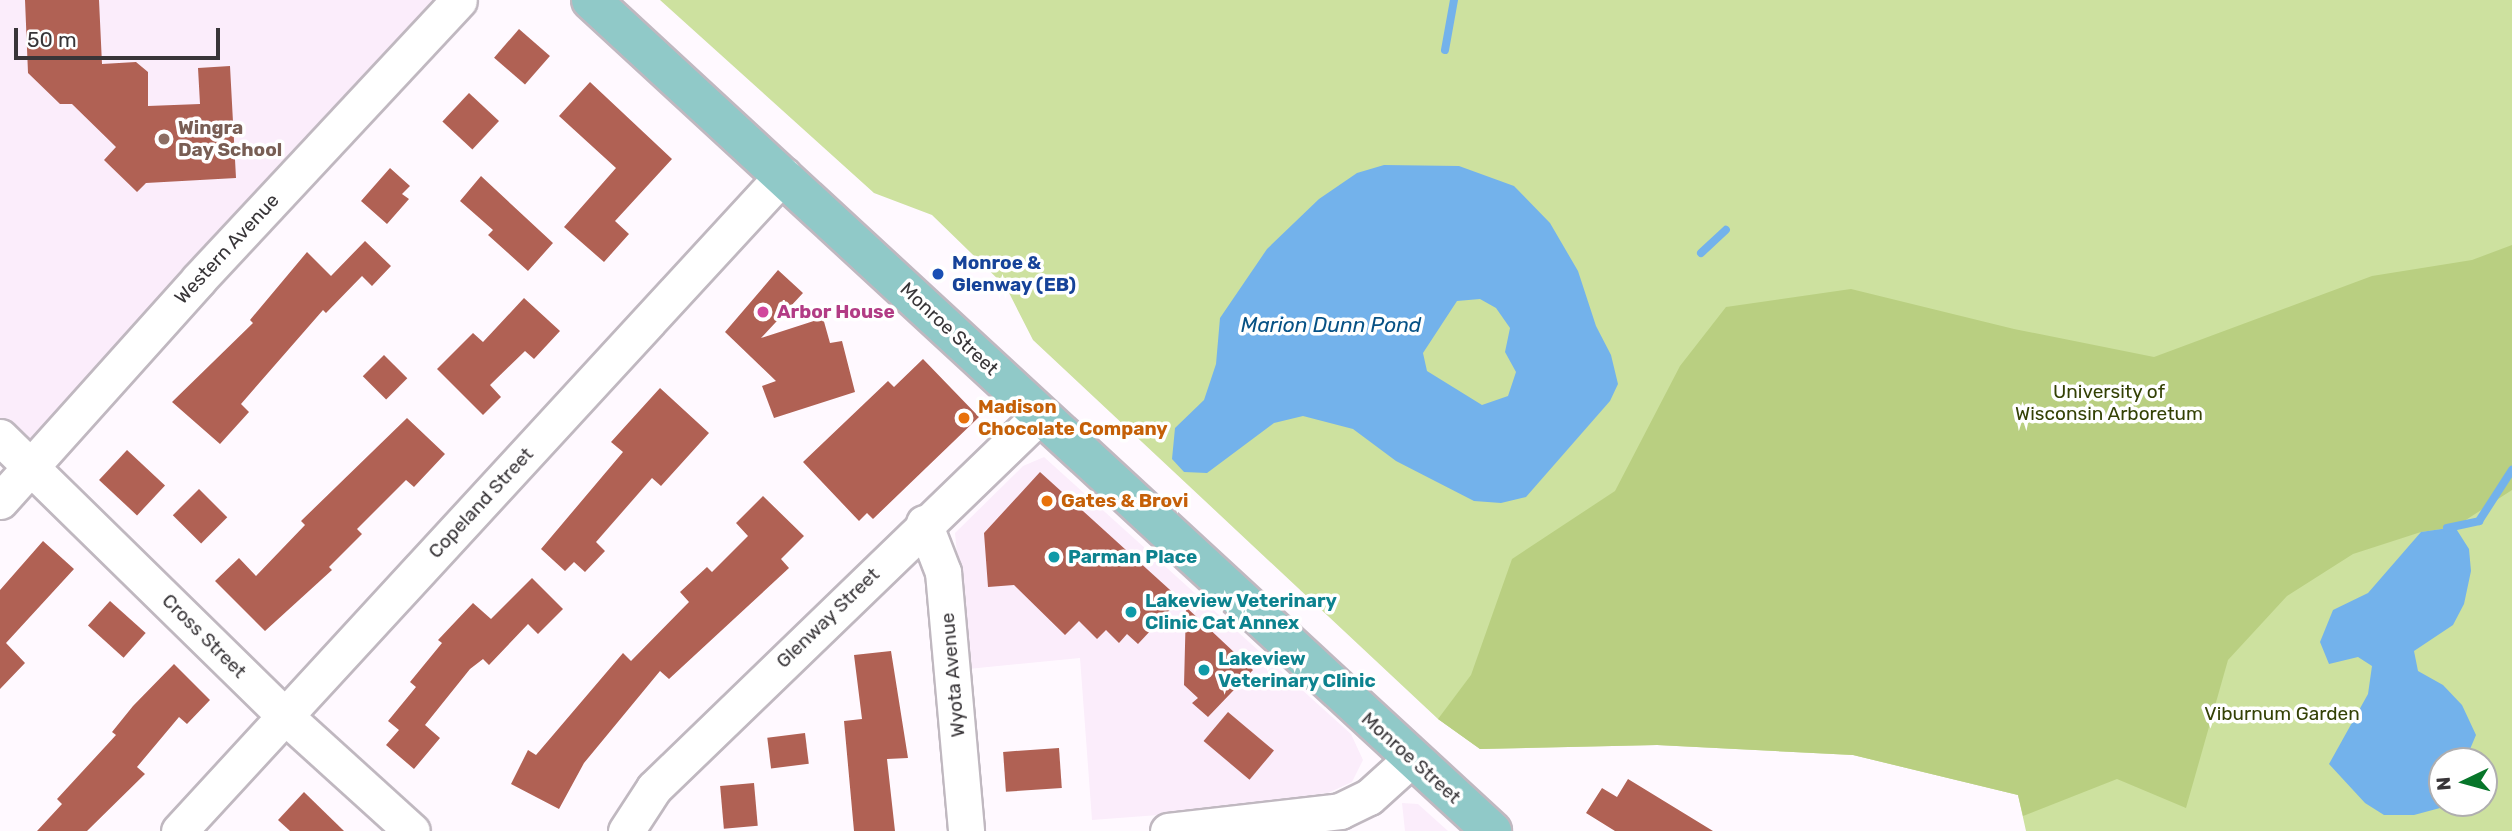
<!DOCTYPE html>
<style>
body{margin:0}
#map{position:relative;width:2512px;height:831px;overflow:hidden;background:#fff9ff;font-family:Rubik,sans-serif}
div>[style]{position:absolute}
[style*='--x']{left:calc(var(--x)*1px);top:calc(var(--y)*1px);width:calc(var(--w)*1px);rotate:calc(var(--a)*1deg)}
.built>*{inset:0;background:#fbedfb}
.green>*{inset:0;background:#cde19f}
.forest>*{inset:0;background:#b9cf81}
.water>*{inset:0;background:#73b2eb}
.stream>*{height:8px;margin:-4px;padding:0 4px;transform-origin:4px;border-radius:4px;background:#73b2eb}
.building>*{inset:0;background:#b06154;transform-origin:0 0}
.roads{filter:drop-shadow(2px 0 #c0b8c0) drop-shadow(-2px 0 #c0b8c0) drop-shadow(0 2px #c0b8c0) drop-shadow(0 -2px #c0b8c0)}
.minor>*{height:35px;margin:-17.5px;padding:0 17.5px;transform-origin:17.5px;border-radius:17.5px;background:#fff}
.major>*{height:38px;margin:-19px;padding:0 19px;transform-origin:19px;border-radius:19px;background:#90c9c8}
.dots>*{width:19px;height:19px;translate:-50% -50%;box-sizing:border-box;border:4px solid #fff;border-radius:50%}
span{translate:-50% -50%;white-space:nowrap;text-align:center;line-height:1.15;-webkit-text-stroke:7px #fff;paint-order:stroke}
.education-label{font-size:19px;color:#785e54;font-weight:700}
.left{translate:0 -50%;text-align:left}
.street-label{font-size:19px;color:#383538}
.transit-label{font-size:19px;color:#164399;font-weight:700}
.hotel-label{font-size:19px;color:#b23c85;font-weight:700}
.park-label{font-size:19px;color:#344105}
.food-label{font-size:19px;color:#c56008;font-weight:700}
.culture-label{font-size:19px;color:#0d838f;font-weight:700}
.water-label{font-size:21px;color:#065185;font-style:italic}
.north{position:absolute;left:2428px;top:747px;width:70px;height:70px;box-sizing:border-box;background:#fff;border:2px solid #afaeaf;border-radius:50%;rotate:265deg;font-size:19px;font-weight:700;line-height:28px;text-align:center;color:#383538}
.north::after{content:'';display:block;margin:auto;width:24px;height:32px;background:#07762a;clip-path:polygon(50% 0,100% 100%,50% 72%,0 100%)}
.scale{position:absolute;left:14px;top:28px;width:206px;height:32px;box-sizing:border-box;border:4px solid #383538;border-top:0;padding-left:9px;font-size:21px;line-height:24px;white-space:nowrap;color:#383538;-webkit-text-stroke:5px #fff;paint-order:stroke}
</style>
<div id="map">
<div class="built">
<i style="clip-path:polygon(0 0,459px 0,32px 467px,0 437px)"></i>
<i style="clip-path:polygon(1044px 457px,1351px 734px,1363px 760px,1352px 782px,1328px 793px,1185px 813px,1092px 820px,1080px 658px,968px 669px,955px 533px,1023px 466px)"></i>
<i style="clip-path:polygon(1402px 803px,1418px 804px,1448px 831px,1405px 831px)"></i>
</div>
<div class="green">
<i style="clip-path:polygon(evenodd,660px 0,2512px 0,2512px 831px,2026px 831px,2018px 795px,1853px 755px,1657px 745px,1480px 749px,1438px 719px,1033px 340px,1006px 287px,932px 215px,874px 193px,660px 0,2442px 761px,2484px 761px,2484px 803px,2442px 803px,2442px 761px)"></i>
</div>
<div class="forest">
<i style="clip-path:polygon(2512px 245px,2512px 490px,2455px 527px,2421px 532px,2353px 554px,2287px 596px,2228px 660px,2186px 808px,2117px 779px,2023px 816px,2018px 795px,1853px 755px,1657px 745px,1480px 749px,1438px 719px,1471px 675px,1512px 559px,1615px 491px,1680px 366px,1726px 307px,1851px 289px,2014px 329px,2154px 357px,2372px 276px,2472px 260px)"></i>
</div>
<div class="water">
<i style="clip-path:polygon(evenodd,1384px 165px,1459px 166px,1514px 186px,1550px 223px,1578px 271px,1596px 326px,1611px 355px,1618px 384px,1610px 401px,1526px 497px,1501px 503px,1474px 501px,1396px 461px,1353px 429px,1303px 416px,1274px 423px,1207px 473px,1184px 472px,1172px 459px,1175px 428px,1204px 400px,1216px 364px,1220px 318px,1267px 249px,1319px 199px,1357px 173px,1384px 165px,1480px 299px,1496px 308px,1510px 328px,1505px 352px,1516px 372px,1508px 396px,1482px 405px,1427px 371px,1423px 353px,1457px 301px,1480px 299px)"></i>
<i style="clip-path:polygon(2455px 527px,2469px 549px,2471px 571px,2464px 604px,2453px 625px,2414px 651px,2418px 671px,2443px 685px,2462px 705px,2476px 735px,2465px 761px,2442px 761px,2440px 808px,2414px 815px,2384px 815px,2365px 803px,2329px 764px,2368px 694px,2372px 666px,2358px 657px,2329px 664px,2320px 642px,2333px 610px,2368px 593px,2421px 532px)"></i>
</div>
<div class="stream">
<i style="--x:1445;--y:50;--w:51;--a:-79.8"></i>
<i style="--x:1701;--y:253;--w:34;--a:-43"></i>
<i style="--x:2447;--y:528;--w:33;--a:-12"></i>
<i style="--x:2479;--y:521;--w:61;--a:-57.1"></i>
</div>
<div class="building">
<i style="clip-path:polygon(25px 0,99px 0,102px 64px,136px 62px,148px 72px,148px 106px,200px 104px,198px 68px,230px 66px,236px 178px,146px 183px,137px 192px,104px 160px,116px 147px,72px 104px,60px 104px,28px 73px)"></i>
<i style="left:519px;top:29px;width:41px;height:38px;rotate:41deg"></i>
<i style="clip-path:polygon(590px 82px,672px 159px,615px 221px,629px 234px,604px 262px,564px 227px,616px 168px,559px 116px)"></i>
<i style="left:469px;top:93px;width:41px;height:39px;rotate:43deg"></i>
<i style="clip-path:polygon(390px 168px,410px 186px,402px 194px,409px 199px,387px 224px,361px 201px)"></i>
<i style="clip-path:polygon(481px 176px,553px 243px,528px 271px,488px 235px,493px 230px,460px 201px)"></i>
<i style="clip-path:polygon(365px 241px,391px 266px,372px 286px,362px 276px,326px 313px,323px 310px,241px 404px,249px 412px,220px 444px,172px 402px,253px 323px,250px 320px,307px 252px,331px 276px)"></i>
<i style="clip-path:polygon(778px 270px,803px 293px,761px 338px,823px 318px,830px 343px,842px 341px,855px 392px,774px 418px,762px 386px,776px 381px,725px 332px)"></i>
<i style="clip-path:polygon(524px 298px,560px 331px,534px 359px,525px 351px,490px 385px,501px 397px,483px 415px,437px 369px,473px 333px,483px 342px)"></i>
<i style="left:384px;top:355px;width:33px;height:30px;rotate:45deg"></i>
<i style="clip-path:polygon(923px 359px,979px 417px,873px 519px,867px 513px,859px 521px,803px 462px,888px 381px,894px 387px)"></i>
<i style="clip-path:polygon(660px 388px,709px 433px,661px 486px,652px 478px,596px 542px,605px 551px,585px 572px,574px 562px,565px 571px,541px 549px,623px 452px,611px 442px)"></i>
<i style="clip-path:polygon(407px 418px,445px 454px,414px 487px,406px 480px,357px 529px,362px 534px,329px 567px,332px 570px,265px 631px,215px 581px,239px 558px,256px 576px,305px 525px,301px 521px)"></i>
<i style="left:127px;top:450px;width:52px;height:41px;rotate:43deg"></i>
<i style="clip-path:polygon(1040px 472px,1180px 599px,1138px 644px,1127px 634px,1119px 643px,1106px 630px,1097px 639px,1079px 621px,1065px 635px,1014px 585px,988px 587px,984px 533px)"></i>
<i style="left:199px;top:489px;width:40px;height:37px;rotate:45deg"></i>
<i style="clip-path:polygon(763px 496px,804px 536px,781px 559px,789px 568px,669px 679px,660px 671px,584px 763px,559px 809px,511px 784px,528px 750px,536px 755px,623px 653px,631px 661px,689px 602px,680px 592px,707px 567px,712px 572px,748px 536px,736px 523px)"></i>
<i style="clip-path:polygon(43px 541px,74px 569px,6px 643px,25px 663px,0 689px,0 590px)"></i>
<i style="clip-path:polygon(532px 578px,563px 609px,538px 634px,528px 624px,489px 665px,483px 659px,470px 669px,425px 725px,440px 738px,414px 769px,386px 745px,399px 730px,388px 721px,416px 687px,410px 682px,442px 643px,438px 640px,473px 603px,491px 619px)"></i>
<i style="left:110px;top:601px;width:48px;height:33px;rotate:42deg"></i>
<i style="clip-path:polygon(1186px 607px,1253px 670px,1208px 717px,1192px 703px,1198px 698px,1184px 685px)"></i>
<i style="clip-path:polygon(891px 651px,908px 758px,887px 759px,895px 831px,854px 831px,844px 721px,862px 719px,854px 655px)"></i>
<i style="clip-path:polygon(174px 664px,210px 700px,187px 724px,179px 717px,137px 767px,145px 774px,87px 831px,37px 831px,62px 804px,57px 799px,116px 735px,112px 732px,133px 706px)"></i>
<i style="left:1228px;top:712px;width:60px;height:38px;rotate:40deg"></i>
<i style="left:805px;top:733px;width:31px;height:38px;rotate:83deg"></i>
<i style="left:1059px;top:748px;width:40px;height:56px;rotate:86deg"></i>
<i style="clip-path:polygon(1628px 779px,1713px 831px,1615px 831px,1586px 813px,1602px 788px,1617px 797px)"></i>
<i style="left:754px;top:783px;width:43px;height:34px;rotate:85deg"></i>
<i style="clip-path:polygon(304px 792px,344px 831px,290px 831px,278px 820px)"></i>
</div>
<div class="roads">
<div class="minor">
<i style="--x:0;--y:437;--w:399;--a:44.4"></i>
<i style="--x:285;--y:716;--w:171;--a:42.2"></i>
<i style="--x:0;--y:501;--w:298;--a:-48.1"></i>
<i style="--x:199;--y:279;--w:381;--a:-47"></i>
<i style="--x:924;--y:523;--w:53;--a:68.8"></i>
<i style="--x:943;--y:572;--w:260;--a:84.9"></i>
<i style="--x:179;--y:831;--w:892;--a:-47.36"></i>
<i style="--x:626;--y:831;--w:51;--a:-56.9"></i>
<i style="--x:654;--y:788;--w:538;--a:-44.02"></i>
<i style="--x:1168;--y:831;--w:173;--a:-6.6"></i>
<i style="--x:1340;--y:811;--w:32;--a:-26"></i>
<i style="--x:1369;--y:797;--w:57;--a:-42.1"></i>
</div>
<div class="major">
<i style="--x:591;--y:0;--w:1226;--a:42.69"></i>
</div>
</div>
<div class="dots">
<i style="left:164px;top:139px;background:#8d6e63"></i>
<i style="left:938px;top:274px;background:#1a4fb4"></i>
<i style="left:763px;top:312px;background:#d1479c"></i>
<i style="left:964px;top:418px;background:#e8710a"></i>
<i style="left:1047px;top:501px;background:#e8710a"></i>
<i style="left:1054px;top:557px;background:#0f9aa8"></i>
<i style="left:1131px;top:612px;background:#0f9aa8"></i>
<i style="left:1204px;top:670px;background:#0f9aa8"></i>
</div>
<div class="education-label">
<span class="left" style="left:178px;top:139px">Wingra<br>Day School</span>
</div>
<div class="street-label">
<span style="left:227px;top:249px;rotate:-47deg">Western Avenue</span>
<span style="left:949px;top:329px;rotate:43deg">Monroe Street</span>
<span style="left:481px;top:503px;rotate:-47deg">Copeland Street</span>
<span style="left:828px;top:618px;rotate:-44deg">Glenway Street</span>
<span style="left:204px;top:636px;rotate:45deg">Cross Street</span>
<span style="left:953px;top:675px;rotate:-95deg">Wyota Avenue</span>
<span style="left:1411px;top:758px;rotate:42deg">Monroe Street</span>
</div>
<div class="transit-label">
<span class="left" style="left:952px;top:274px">Monroe &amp;<br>Glenway (EB)</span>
</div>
<div class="hotel-label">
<span class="left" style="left:777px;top:312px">Arbor House</span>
</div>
<div class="park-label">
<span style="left:2109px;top:403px">University of<br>Wisconsin Arboretum</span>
<span style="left:2282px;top:714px">Viburnum Garden</span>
</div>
<div class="food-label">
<span class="left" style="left:978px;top:418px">Madison<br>Chocolate Company</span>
<span class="left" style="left:1061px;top:501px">Gates &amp; Brovi</span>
</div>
<div class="culture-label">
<span class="left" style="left:1068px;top:557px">Parman Place</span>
<span class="left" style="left:1145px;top:612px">Lakeview Veterinary<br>Clinic Cat Annex</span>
<span class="left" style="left:1218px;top:670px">Lakeview<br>Veterinary Clinic</span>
</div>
<div class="water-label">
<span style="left:1331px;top:325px">Marion Dunn Pond</span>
</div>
<div class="north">N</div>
<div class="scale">50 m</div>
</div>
